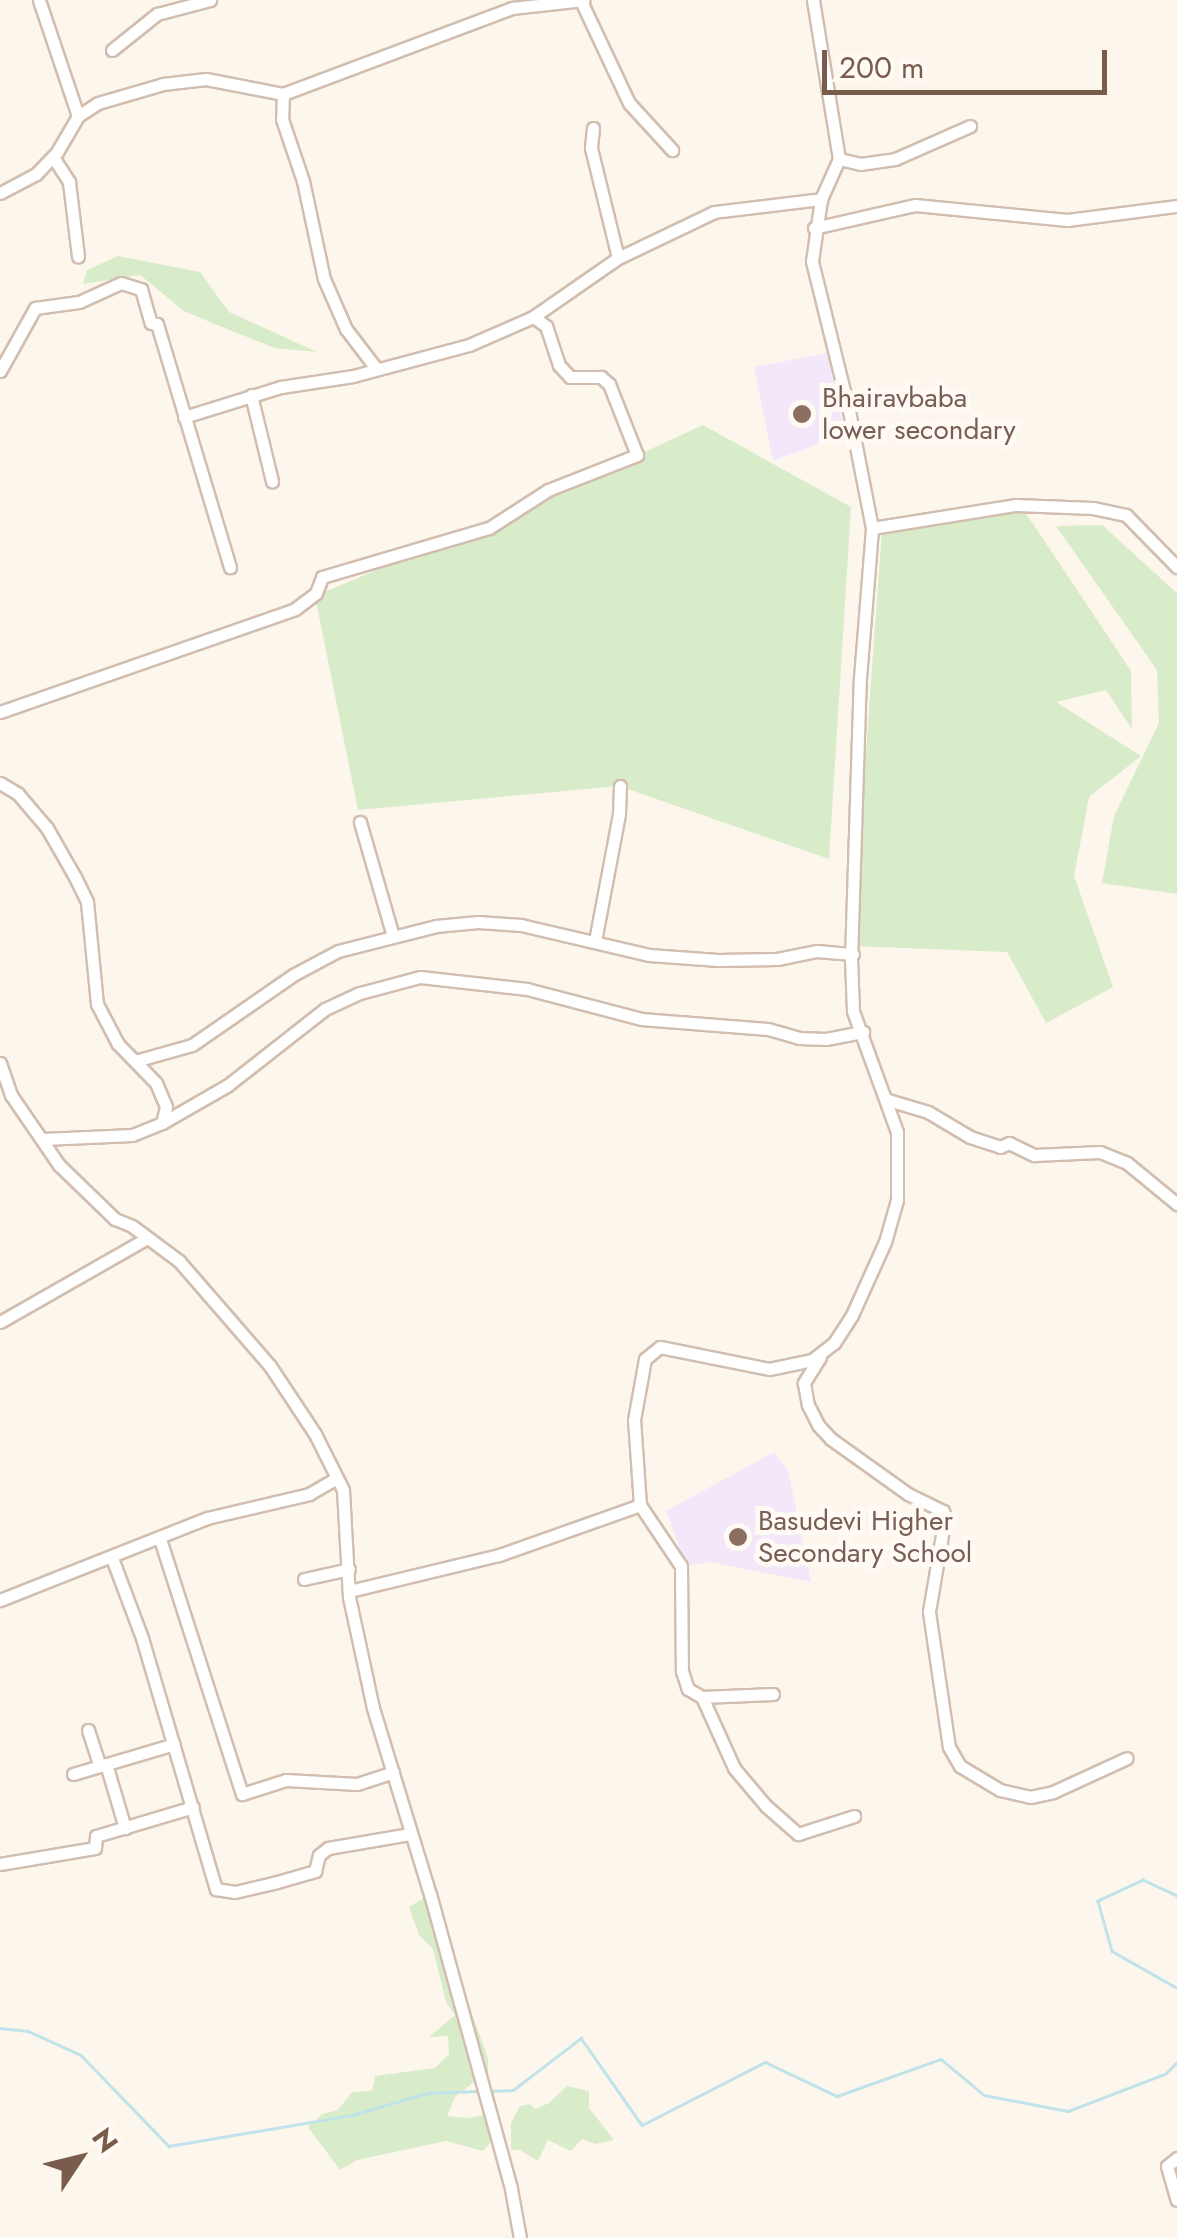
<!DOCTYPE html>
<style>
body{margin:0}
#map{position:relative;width:1177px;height:2238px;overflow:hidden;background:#fdf6ec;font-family:Jost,sans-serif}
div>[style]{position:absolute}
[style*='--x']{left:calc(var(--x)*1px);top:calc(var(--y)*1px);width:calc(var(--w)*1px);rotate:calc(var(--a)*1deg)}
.education>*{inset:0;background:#f3e8fa}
.green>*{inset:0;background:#d8ecc9}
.stream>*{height:2.5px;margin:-1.25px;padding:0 1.25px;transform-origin:1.25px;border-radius:1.25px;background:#bfe3e8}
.roads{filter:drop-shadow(2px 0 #d1beb0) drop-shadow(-2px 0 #d1beb0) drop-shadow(0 2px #d1beb0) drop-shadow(0 -2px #d1beb0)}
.minor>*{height:11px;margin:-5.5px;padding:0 5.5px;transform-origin:5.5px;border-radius:5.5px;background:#fff}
.dots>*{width:28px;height:28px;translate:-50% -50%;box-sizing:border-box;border:5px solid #fffaf3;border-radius:50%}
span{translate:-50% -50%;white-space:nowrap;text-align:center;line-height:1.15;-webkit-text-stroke:10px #fffaf3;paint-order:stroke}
.education-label{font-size:28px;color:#785e54}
.left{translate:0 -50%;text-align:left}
.north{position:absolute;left:30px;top:2108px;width:100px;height:100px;-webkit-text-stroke:8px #fffaf3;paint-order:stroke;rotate:55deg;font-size:28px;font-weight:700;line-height:40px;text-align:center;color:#7a5c4d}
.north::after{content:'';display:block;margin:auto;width:35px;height:45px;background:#7a5c4d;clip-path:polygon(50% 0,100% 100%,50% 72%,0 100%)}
.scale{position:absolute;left:822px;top:50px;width:285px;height:45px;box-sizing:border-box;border:5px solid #7a5c4d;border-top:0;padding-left:12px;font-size:30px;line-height:35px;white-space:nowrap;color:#7a5c4d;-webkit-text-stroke:8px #fffaf3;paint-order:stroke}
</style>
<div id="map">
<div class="education">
<i style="clip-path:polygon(827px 353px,845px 434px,773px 461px,754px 367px)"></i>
<i style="clip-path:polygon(774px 1452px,788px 1470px,811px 1582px,710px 1562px,686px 1566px,666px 1511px)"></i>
</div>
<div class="green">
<i style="clip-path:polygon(118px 256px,200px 272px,229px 312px,317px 352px,275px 348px,217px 325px,184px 311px,140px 275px,83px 284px,87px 270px)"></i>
<i style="clip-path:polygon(703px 425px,851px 507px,829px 859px,619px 786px,358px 810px,315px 596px,510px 514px)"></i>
<i style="clip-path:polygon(1021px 506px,1131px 671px,1132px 729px,1106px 690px,1056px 702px,1141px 756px,1089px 797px,1074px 876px,1113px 987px,1046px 1023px,1007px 952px,852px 946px,882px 529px)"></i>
<i style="clip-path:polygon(1102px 525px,1177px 593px,1177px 894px,1102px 883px,1114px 816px,1159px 723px,1157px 670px,1056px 526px)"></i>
<i style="clip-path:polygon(430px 1894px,488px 2059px,488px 2071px,455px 2097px,447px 2116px,469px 2118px,497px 2112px,503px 2128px,483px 2151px,446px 2141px,357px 2160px,340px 2170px,308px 2127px,322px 2114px,338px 2110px,352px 2092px,372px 2091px,375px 2076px,435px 2068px,449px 2054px,448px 2036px,429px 2037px,455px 2015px,446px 2002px,433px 1949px,419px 1935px,409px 1907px)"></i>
<i style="clip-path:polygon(567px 2086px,589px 2091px,589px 2108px,614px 2140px,595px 2144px,582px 2139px,571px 2151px,548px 2140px,538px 2161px,520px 2150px,511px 2150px,511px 2123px,520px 2106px,530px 2104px,535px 2109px,549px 2103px)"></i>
</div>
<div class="stream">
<i style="--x:1177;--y:1896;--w:38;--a:-155"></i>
<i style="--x:1143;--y:1880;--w:50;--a:155"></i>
<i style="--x:1098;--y:1901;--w:52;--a:74.4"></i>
<i style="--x:1112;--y:1951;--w:75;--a:29.6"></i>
<i style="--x:0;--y:2028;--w:28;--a:6"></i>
<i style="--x:28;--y:2031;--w:58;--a:24.4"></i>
<i style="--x:81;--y:2055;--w:127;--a:46"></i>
<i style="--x:169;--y:2146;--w:186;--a:-9.6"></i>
<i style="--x:352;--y:2115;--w:78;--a:-16.3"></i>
<i style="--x:427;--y:2093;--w:51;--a:-2.2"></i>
<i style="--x:486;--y:2091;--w:27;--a:-2"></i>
<i style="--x:513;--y:2090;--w:86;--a:-37.4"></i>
<i style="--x:581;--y:2038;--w:106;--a:55"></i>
<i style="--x:642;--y:2125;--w:138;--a:-27.1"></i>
<i style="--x:765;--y:2062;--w:80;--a:25.3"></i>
<i style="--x:837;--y:2096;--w:110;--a:-19.6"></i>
<i style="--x:941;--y:2059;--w:56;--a:39.9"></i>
<i style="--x:984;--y:2095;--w:86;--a:10.8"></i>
<i style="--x:1068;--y:2111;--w:104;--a:-20.9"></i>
<i style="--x:1165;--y:2074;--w:17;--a:-45"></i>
</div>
<div class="roads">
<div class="minor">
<i style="--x:39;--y:0;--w:122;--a:71.4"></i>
<i style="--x:581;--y:1;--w:113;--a:64.8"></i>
<i style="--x:629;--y:103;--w:64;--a:47.5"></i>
<i style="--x:112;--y:50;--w:58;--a:-38.7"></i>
<i style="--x:157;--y:14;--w:55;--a:-14.8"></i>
<i style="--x:283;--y:94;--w:25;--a:92"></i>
<i style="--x:282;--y:119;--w:65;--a:71.3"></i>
<i style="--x:303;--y:181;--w:100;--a:77.9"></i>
<i style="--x:324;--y:279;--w:55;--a:66.3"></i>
<i style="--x:346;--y:329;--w:48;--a:52.7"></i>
<i style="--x:593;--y:128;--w:20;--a:96"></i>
<i style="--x:591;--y:148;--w:113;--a:76.2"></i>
<i style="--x:53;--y:157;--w:30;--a:57"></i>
<i style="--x:69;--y:182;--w:75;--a:83.1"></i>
<i style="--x:839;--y:159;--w:22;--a:13"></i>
<i style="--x:860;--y:164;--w:35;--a:-8"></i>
<i style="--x:895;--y:159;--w:82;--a:-23.7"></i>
<i style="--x:0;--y:193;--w:41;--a:-27.8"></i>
<i style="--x:36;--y:174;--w:30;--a:-46"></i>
<i style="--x:57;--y:152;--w:42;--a:-59.7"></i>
<i style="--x:78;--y:116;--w:24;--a:-33"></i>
<i style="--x:98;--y:103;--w:68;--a:-16.3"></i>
<i style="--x:163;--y:84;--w:43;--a:-6.6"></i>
<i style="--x:206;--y:79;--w:78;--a:11"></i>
<i style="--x:283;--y:94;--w:245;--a:-20.6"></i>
<i style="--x:512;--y:8;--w:72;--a:-6.3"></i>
<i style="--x:814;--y:228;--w:104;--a:-12.8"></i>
<i style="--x:915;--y:205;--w:153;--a:5.6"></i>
<i style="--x:1067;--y:220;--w:111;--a:-7.3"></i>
<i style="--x:0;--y:371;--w:72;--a:-60.9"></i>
<i style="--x:35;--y:308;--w:44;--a:-7.8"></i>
<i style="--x:79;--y:302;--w:46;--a:-24.3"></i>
<i style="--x:121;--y:283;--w:21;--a:17"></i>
<i style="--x:141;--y:289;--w:35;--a:74"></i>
<i style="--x:151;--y:323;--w:6;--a:9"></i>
<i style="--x:157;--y:324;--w:254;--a:73.3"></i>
<i style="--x:251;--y:395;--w:89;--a:76.3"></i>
<i style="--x:184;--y:417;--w:102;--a:-17.2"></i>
<i style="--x:281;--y:387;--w:73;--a:-8.7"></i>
<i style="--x:353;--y:376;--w:120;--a:-15"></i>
<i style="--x:469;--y:345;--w:70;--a:-23.6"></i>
<i style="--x:533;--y:317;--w:103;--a:-34.8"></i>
<i style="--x:618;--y:258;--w:106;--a:-25.6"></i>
<i style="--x:714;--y:212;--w:108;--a:-6.9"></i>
<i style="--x:872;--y:528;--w:146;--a:-9.1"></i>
<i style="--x:1016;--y:505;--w:77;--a:2.2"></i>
<i style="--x:1093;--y:508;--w:34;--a:12"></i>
<i style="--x:1126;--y:515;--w:73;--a:45.6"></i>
<i style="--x:0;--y:712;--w:312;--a:-19.2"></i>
<i style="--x:295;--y:609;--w:26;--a:-37"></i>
<i style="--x:316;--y:593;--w:17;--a:-69"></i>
<i style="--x:322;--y:577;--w:174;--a:-16.4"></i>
<i style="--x:489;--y:528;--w:70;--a:-32.8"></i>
<i style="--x:548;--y:490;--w:96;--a:-21.5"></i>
<i style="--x:637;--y:455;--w:76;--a:-111.5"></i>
<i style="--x:609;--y:384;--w:11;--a:-139"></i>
<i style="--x:601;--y:377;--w:31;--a:180"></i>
<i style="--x:570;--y:377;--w:16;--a:-133"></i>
<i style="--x:559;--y:365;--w:41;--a:-108.4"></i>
<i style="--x:546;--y:326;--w:16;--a:-145"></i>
<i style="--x:0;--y:783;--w:21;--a:31"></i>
<i style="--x:18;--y:794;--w:45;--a:49.5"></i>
<i style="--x:47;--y:828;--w:56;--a:60.3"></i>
<i style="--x:75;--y:877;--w:28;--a:64"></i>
<i style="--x:87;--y:902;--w:102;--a:84.4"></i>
<i style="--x:97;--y:1004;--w:45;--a:62.3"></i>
<i style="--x:118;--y:1044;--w:54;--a:45.7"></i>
<i style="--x:156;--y:1083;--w:26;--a:67"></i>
<i style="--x:166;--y:1107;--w:16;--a:104"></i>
<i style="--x:162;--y:1123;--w:32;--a:158"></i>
<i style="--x:132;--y:1135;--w:89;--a:177.4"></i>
<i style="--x:360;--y:822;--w:119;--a:73.9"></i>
<i style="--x:595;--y:941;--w:129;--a:-79.3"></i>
<i style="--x:619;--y:814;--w:28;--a:-88"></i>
<i style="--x:135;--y:1061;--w:59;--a:-15.7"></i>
<i style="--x:192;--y:1045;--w:123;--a:-34.7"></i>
<i style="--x:293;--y:975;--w:51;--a:-28.1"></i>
<i style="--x:338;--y:951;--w:101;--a:-14.3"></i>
<i style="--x:436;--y:926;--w:42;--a:-5.4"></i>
<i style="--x:478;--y:922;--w:43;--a:4"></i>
<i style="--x:521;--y:925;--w:131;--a:13.2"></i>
<i style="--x:649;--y:955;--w:69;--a:4.1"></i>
<i style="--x:718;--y:960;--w:59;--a:-1"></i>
<i style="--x:777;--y:959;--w:41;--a:-11.3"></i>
<i style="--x:817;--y:951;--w:36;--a:5"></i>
<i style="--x:0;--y:1063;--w:34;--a:71"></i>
<i style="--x:11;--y:1095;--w:85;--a:55.6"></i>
<i style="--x:59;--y:1165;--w:78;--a:44"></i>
<i style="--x:115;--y:1219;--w:18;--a:22"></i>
<i style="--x:132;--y:1226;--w:59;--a:36.7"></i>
<i style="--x:179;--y:1261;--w:139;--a:49.1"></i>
<i style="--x:270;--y:1366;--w:82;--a:56.5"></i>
<i style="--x:315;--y:1434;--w:63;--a:63.4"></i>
<i style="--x:343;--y:1490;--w:107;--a:86.8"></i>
<i style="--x:349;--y:1597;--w:114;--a:77.8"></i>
<i style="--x:373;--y:1708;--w:195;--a:73"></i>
<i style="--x:430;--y:1894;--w:306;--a:74.6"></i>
<i style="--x:511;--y:2189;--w:50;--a:79.6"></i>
<i style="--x:888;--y:1100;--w:42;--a:16.7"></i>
<i style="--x:928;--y:1112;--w:49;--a:30.8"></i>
<i style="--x:970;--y:1137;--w:32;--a:18"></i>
<i style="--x:1000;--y:1147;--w:10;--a:-24"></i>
<i style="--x:1009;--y:1143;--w:28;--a:26"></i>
<i style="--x:1034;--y:1155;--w:66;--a:-2.6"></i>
<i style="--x:1100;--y:1152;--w:29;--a:22"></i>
<i style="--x:1127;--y:1163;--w:65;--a:39.4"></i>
<i style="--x:162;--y:1123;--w:76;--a:-29.9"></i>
<i style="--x:228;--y:1085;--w:123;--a:-38.1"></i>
<i style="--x:325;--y:1009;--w:38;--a:-25"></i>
<i style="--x:360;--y:993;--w:62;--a:-14.9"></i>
<i style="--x:420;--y:977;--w:108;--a:6.4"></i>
<i style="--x:527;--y:989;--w:118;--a:14.7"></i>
<i style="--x:641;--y:1019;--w:127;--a:4.5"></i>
<i style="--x:768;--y:1029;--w:32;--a:16"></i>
<i style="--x:799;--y:1038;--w:27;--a:2"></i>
<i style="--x:826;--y:1039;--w:38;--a:-11"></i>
<i style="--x:0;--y:1322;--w:169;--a:-29.7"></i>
<i style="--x:820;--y:1357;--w:31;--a:122"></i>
<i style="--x:804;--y:1383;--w:22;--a:80"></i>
<i style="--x:808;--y:1405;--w:22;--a:63"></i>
<i style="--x:818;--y:1425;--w:19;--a:47"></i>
<i style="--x:831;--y:1439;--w:95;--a:35.5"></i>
<i style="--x:908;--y:1494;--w:39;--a:26"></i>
<i style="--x:943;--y:1511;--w:6;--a:72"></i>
<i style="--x:945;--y:1517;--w:96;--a:99.6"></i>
<i style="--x:929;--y:1612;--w:136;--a:81.6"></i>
<i style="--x:949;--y:1747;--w:22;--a:60"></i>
<i style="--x:960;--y:1766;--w:47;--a:31"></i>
<i style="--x:1000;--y:1790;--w:31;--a:13"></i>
<i style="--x:1030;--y:1797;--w:24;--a:-12"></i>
<i style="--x:1053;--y:1792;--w:81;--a:-24.7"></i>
<i style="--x:640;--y:1505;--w:73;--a:56.1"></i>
<i style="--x:681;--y:1566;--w:105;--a:89.5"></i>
<i style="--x:682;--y:1671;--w:19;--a:72"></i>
<i style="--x:688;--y:1689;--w:16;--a:30"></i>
<i style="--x:702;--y:1697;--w:78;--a:65.7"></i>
<i style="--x:734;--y:1768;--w:50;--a:49.9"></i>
<i style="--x:766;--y:1806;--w:43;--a:41.2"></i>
<i style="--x:798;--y:1834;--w:59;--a:-17.8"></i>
<i style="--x:160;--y:1539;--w:268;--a:72.2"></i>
<i style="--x:242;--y:1794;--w:46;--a:-17.7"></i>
<i style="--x:286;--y:1780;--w:71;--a:3.2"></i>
<i style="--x:357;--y:1784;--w:38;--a:-18"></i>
<i style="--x:112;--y:1558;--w:85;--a:69.4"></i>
<i style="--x:142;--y:1638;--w:262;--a:73.6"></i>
<i style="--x:216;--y:1889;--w:19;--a:9"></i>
<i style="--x:235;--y:1892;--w:43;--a:-13.4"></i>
<i style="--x:277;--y:1882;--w:40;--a:-16"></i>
<i style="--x:315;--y:1871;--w:16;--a:-76"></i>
<i style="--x:319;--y:1855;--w:11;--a:-38"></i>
<i style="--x:328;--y:1848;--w:83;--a:-9.7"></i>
<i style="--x:304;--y:1579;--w:46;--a:-12.5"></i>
<i style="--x:349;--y:1591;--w:154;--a:-13.5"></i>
<i style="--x:499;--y:1555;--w:150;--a:-19.5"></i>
<i style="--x:640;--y:1505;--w:85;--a:-94"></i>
<i style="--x:634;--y:1420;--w:62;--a:-79.8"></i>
<i style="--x:645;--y:1359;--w:19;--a:-39"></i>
<i style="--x:660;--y:1347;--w:111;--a:11.4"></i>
<i style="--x:769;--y:1369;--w:44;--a:-11.8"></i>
<i style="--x:812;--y:1360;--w:28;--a:-38"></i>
<i style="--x:834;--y:1343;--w:33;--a:-57"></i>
<i style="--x:852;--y:1315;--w:80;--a:-65.7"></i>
<i style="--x:885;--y:1242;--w:44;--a:-74.1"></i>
<i style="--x:897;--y:1200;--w:68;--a:-90"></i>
<i style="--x:897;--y:1132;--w:129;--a:-110"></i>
<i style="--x:853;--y:1011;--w:52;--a:-92.2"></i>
<i style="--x:851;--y:959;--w:281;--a:-88.2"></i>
<i style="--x:860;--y:678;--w:150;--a:-85.4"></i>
<i style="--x:872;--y:528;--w:119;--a:-101.1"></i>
<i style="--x:849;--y:411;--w:154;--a:-103.9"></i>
<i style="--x:812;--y:261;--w:63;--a:-81.7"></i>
<i style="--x:821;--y:199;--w:44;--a:-65.8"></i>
<i style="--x:839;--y:159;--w:161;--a:-99.3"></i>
<i style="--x:0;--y:1600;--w:223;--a:-21.6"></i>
<i style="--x:207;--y:1518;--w:105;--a:-13.2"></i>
<i style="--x:309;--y:1494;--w:30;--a:-30"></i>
<i style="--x:702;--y:1697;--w:71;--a:-2.4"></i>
<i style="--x:88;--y:1730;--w:38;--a:72"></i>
<i style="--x:106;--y:1764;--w:67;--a:73.5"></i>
<i style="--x:73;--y:1774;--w:105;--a:-16.5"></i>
<i style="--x:0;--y:1864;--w:96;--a:-9.6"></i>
<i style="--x:95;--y:1848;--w:12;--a:-85"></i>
<i style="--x:96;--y:1836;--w:101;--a:-16.6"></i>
<i style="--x:1177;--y:2158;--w:13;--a:141"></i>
<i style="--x:1167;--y:2166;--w:35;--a:74"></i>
</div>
</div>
<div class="dots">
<i style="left:802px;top:414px;background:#8d6e63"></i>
<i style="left:738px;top:1537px;background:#8d6e63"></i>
</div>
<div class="education-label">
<span class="left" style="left:822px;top:414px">Bhairavbaba<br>lower secondary</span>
<span class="left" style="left:758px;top:1537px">Basudevi Higher<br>Secondary School</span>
</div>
<div class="north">N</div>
<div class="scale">200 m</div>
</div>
